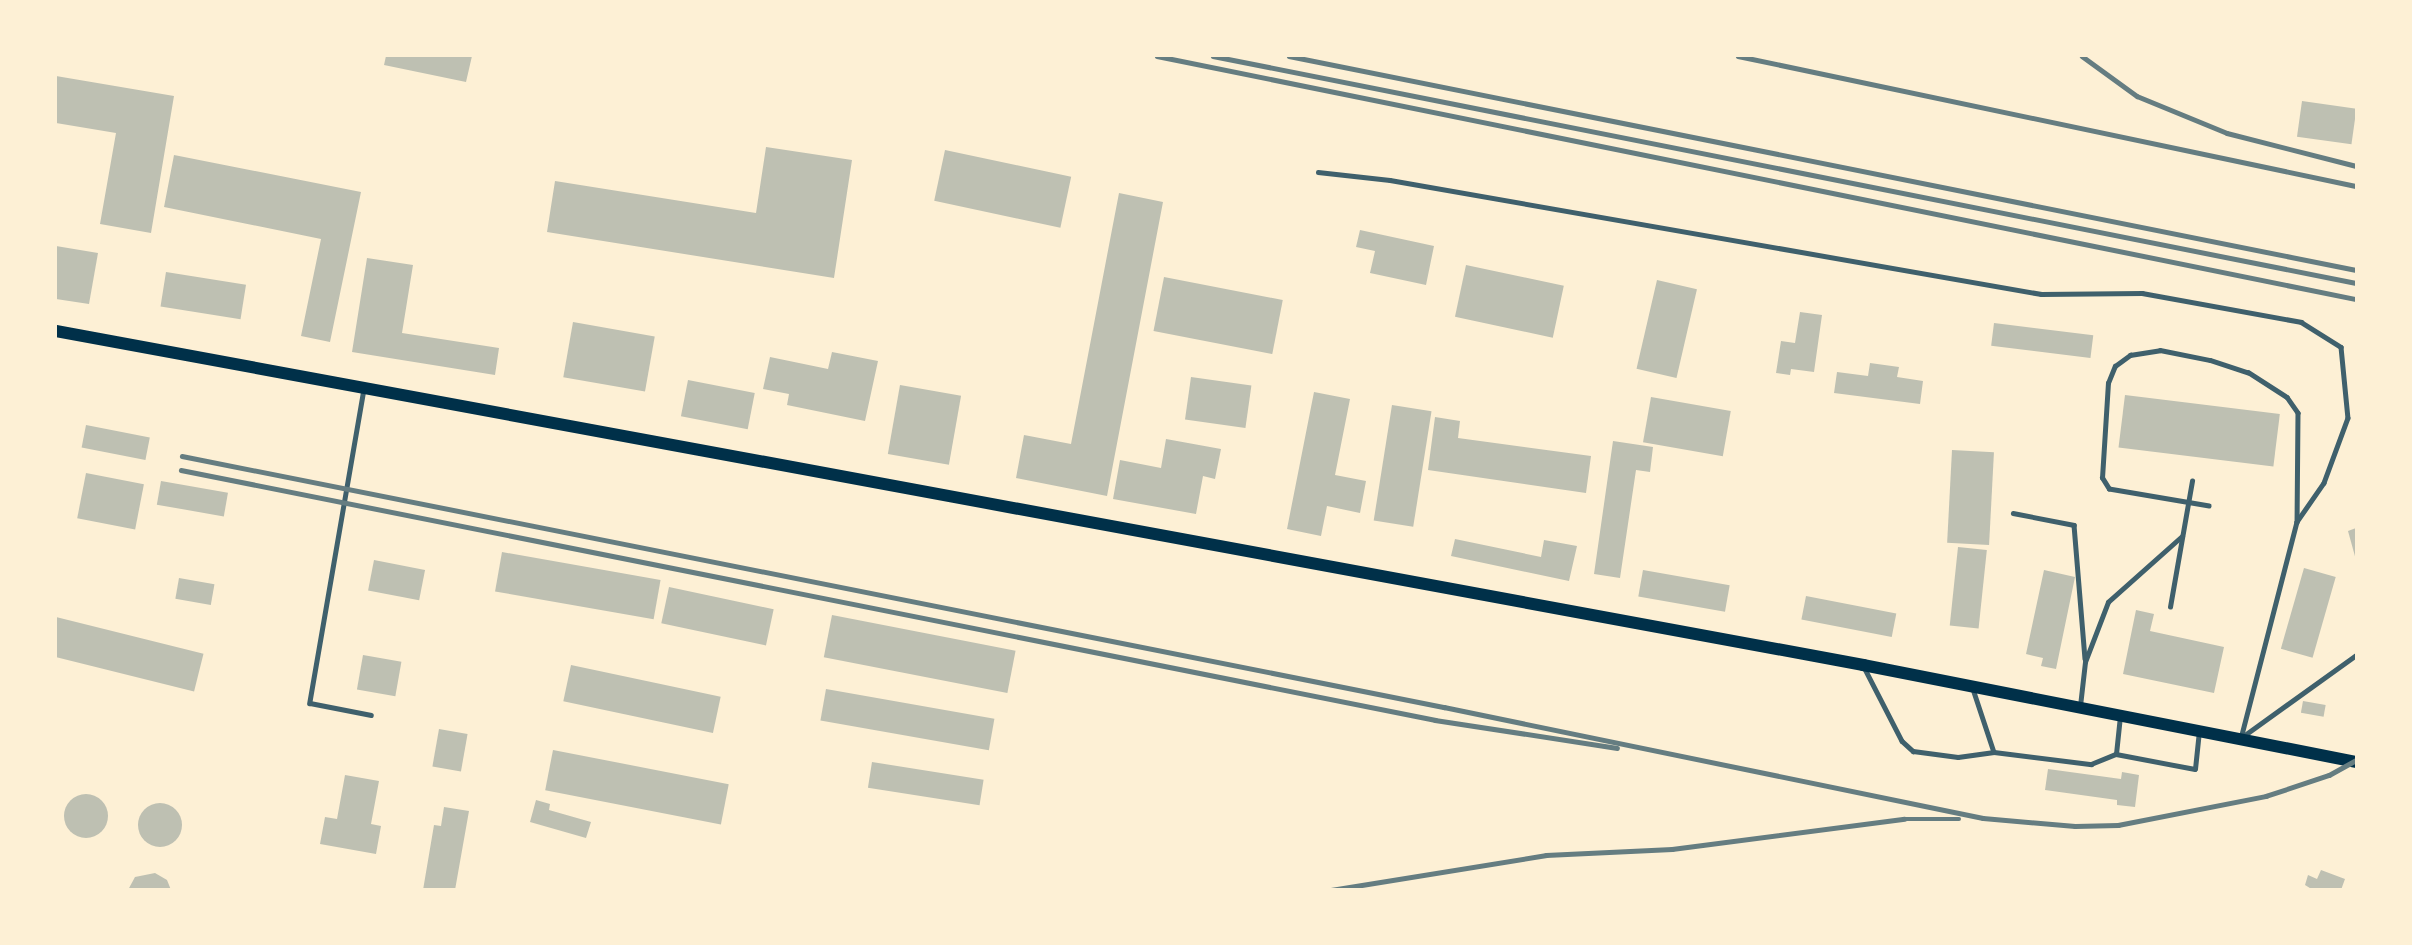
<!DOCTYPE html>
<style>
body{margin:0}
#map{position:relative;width:2412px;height:945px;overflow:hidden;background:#fdf0d5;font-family:"Alegreya Sans",sans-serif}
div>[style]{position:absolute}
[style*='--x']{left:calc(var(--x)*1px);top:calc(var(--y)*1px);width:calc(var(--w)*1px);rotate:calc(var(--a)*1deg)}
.building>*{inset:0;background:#bec0b2;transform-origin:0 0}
.round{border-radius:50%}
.service>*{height:4.5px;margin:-2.25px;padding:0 2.25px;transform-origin:2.25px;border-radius:2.25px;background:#3f606c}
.secondary>*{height:12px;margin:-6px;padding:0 6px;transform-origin:6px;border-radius:6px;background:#003049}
.rail>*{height:4.5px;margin:-2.25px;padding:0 2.25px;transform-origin:2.25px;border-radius:2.25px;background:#657d81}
span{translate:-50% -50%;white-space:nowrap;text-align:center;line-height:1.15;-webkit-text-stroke:4.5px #fdf0d5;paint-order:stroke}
.frame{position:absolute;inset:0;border:57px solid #fdf0d5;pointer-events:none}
</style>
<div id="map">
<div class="building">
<i style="clip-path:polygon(386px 56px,472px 56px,466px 82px,384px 65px)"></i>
<i style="clip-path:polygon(56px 76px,174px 96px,151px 233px,100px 224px,116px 133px,56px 123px)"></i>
<i style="left:2302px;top:101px;width:55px;height:36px;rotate:8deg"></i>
<i style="clip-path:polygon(766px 147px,852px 160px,834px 278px,547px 232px,555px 181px,756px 213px)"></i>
<i style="left:945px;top:150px;width:129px;height:52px;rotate:12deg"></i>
<i style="clip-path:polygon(174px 155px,361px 192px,330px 342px,301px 336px,321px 239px,164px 207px)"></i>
<i style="clip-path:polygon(1119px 193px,1163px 202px,1107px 496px,1016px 478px,1024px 435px,1071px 444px)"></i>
<i style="clip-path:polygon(1360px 230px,1434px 246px,1426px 285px,1370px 273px,1375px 251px,1356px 247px)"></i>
<i style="clip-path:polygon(56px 246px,98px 253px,89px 304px,56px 299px)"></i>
<i style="clip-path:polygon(367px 258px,413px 265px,402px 333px,499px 348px,495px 375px,352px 352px)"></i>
<i style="left:1466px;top:265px;width:100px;height:53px;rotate:12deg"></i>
<i style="left:166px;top:272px;width:81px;height:35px;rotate:9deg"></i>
<i style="left:1164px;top:277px;width:121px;height:55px;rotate:11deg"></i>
<i style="left:1657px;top:280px;width:41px;height:91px;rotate:13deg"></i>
<i style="clip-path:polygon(1800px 312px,1822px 315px,1814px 372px,1791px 369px,1790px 375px,1776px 373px,1781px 341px,1795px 343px)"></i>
<i style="left:573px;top:322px;width:83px;height:56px;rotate:10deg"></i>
<i style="left:1994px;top:323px;width:100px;height:23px;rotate:7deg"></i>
<i style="clip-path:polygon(832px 352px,878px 361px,865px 421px,787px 405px,789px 394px,763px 389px,770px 357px,828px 369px)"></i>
<i style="clip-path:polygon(1870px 363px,1899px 367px,1897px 377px,1923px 381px,1920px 404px,1834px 393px,1837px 372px,1868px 376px)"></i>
<i style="left:1191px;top:377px;width:61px;height:43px;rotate:8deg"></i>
<i style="left:688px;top:380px;width:68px;height:37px;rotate:11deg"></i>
<i style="left:900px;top:385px;width:62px;height:70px;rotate:10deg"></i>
<i style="clip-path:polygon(1314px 392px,1350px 399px,1335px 475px,1366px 481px,1360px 513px,1327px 506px,1321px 536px,1287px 529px)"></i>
<i style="left:2125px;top:395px;width:156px;height:53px;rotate:7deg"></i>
<i style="left:1651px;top:397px;width:81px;height:46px;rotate:10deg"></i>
<i style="left:1392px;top:405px;width:40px;height:117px;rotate:9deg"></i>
<i style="clip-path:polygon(1435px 417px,1460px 421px,1458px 438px,1591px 456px,1586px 493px,1428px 470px)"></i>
<i style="left:86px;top:425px;width:65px;height:23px;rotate:11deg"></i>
<i style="clip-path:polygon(1166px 439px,1221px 449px,1215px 479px,1203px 476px,1196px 514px,1113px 499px,1120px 460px,1161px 468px)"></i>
<i style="clip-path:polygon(1613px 441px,1653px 447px,1650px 472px,1636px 470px,1620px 578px,1594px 574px)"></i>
<i style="left:1952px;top:450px;width:42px;height:93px;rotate:3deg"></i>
<i style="left:86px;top:473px;width:59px;height:46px;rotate:11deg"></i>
<i style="left:161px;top:481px;width:68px;height:24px;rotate:10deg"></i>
<i style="clip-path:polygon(2356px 528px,2356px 560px,2348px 531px)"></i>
<i style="clip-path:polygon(1455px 539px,1541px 557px,1544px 540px,1577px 546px,1569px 581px,1451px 556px)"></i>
<i style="left:1958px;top:547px;width:29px;height:79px;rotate:6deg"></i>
<i style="left:502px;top:552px;width:161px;height:40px;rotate:10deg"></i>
<i style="left:374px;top:560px;width:52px;height:31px;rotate:11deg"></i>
<i style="left:2304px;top:568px;width:33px;height:84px;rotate:16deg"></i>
<i style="left:1643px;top:570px;width:88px;height:27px;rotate:10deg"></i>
<i style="clip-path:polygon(2044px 570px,2075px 577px,2056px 669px,2041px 666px,2043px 658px,2026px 654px)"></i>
<i style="left:179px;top:578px;width:36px;height:21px;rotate:10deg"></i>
<i style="left:669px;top:587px;width:107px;height:37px;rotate:12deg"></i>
<i style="left:1806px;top:596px;width:92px;height:24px;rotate:11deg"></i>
<i style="clip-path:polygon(2136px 610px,2154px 614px,2150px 631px,2224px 647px,2214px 693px,2123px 674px)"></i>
<i style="left:832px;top:615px;width:187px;height:43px;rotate:11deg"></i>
<i style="left:56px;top:617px;width:152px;height:39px;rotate:14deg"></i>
<i style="left:363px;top:655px;width:39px;height:35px;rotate:10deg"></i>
<i style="left:571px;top:665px;width:153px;height:37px;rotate:12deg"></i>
<i style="left:826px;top:689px;width:171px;height:32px;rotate:10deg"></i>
<i style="left:2303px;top:701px;width:23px;height:12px;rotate:10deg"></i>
<i style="left:439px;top:729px;width:29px;height:38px;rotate:10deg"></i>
<i style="left:553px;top:750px;width:179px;height:41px;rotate:11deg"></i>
<i style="left:872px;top:762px;width:113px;height:26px;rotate:9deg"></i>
<i style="clip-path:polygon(2048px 769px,2121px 779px,2122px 772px,2139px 775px,2135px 807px,2117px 805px,2117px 800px,2045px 790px)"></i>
<i style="clip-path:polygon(345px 775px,379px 781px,371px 824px,381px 826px,376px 854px,320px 844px,325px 817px,337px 819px)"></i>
<i class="round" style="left:64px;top:794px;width:44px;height:44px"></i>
<i style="clip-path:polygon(536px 800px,550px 804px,549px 810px,591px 822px,586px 838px,530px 822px)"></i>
<i class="round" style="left:138px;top:803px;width:44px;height:44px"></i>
<i style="clip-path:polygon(444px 807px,469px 811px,455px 890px,423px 890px,434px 825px,441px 826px)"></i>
<i style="clip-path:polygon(2321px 870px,2345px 879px,2341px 890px,2313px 890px,2305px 885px,2308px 875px,2317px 879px)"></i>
<i style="clip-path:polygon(155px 873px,167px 880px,171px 890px,128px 890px,135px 877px)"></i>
</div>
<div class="service">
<i style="--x:1318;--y:172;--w:72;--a:6.3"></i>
<i style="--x:1390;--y:180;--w:661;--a:9.93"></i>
<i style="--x:2041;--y:294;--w:101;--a:-0.6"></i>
<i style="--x:2142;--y:293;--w:162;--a:10.3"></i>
<i style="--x:2301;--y:322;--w:47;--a:32"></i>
<i style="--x:2341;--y:347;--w:71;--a:84.4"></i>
<i style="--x:2348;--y:418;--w:69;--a:110.3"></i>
<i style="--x:2324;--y:483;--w:47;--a:124.7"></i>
<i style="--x:2297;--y:522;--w:223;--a:104.5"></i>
<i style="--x:364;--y:389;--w:319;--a:99.8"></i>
<i style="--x:310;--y:703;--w:62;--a:11.1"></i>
<i style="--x:2209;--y:506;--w:101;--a:-170.4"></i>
<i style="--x:2109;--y:489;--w:13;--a:-122"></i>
<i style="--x:2102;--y:478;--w:95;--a:-86.4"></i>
<i style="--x:2108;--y:383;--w:18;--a:-68"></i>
<i style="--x:2115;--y:366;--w:19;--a:-36"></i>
<i style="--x:2130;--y:355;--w:30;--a:-9"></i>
<i style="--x:2160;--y:350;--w:51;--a:11.3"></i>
<i style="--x:2210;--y:360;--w:40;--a:18"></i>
<i style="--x:2248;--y:372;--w:46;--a:32.7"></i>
<i style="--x:2287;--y:397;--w:19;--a:55"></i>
<i style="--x:2298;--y:413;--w:109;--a:90.5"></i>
<i style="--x:2013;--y:513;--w:62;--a:11.1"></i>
<i style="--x:2074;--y:525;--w:134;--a:85.3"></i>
<i style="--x:2170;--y:607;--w:128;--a:-80.1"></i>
<i style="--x:1864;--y:667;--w:83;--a:62.8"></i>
<i style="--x:1902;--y:741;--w:15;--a:42"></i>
<i style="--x:1913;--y:751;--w:45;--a:7.6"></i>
<i style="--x:1958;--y:757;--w:36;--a:-8"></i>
<i style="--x:1994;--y:752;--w:98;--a:7.1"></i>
<i style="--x:2091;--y:764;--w:27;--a:-22"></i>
<i style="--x:2116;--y:754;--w:80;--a:10.8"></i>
<i style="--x:2195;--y:769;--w:36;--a:-84"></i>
<i style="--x:1973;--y:689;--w:66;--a:71.6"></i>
<i style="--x:2080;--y:706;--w:44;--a:-83.5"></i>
<i style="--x:2085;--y:662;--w:64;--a:-69"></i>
<i style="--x:2108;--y:602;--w:99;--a:-41.7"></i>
<i style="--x:2242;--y:737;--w:140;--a:-35.7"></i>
<i style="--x:2116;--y:754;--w:36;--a:-84"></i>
</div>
<div class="secondary">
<i style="--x:56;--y:331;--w:1838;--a:10.47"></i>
<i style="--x:1863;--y:665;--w:502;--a:11.13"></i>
</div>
<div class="rail">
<i style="--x:1157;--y:56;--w:1223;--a:11.46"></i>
<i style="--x:1213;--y:56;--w:1165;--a:11.23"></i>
<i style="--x:1289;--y:56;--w:1088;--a:11.34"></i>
<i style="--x:1738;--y:56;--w:632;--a:11.88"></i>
<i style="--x:2082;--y:56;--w:68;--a:36"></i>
<i style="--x:2137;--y:96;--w:97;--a:22.3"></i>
<i style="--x:2227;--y:133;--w:133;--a:14.3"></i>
<i style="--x:182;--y:456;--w:1287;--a:11.25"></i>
<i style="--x:1444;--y:707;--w:550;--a:11.64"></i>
<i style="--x:1983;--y:818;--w:92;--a:5"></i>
<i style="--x:2075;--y:826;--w:43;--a:-1.3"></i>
<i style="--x:2118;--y:825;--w:151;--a:-11.1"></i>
<i style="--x:2266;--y:796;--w:66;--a:-18.4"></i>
<i style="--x:2329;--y:775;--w:31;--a:-29"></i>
<i style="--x:181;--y:470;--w:1279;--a:11.27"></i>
<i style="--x:1435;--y:720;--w:184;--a:8.7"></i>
<i style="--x:1331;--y:890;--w:218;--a:-9.2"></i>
<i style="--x:1546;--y:855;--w:126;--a:-2.7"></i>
<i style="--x:1672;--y:849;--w:234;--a:-7.4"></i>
<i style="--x:1904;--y:819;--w:55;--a:0"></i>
</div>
<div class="frame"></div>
</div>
